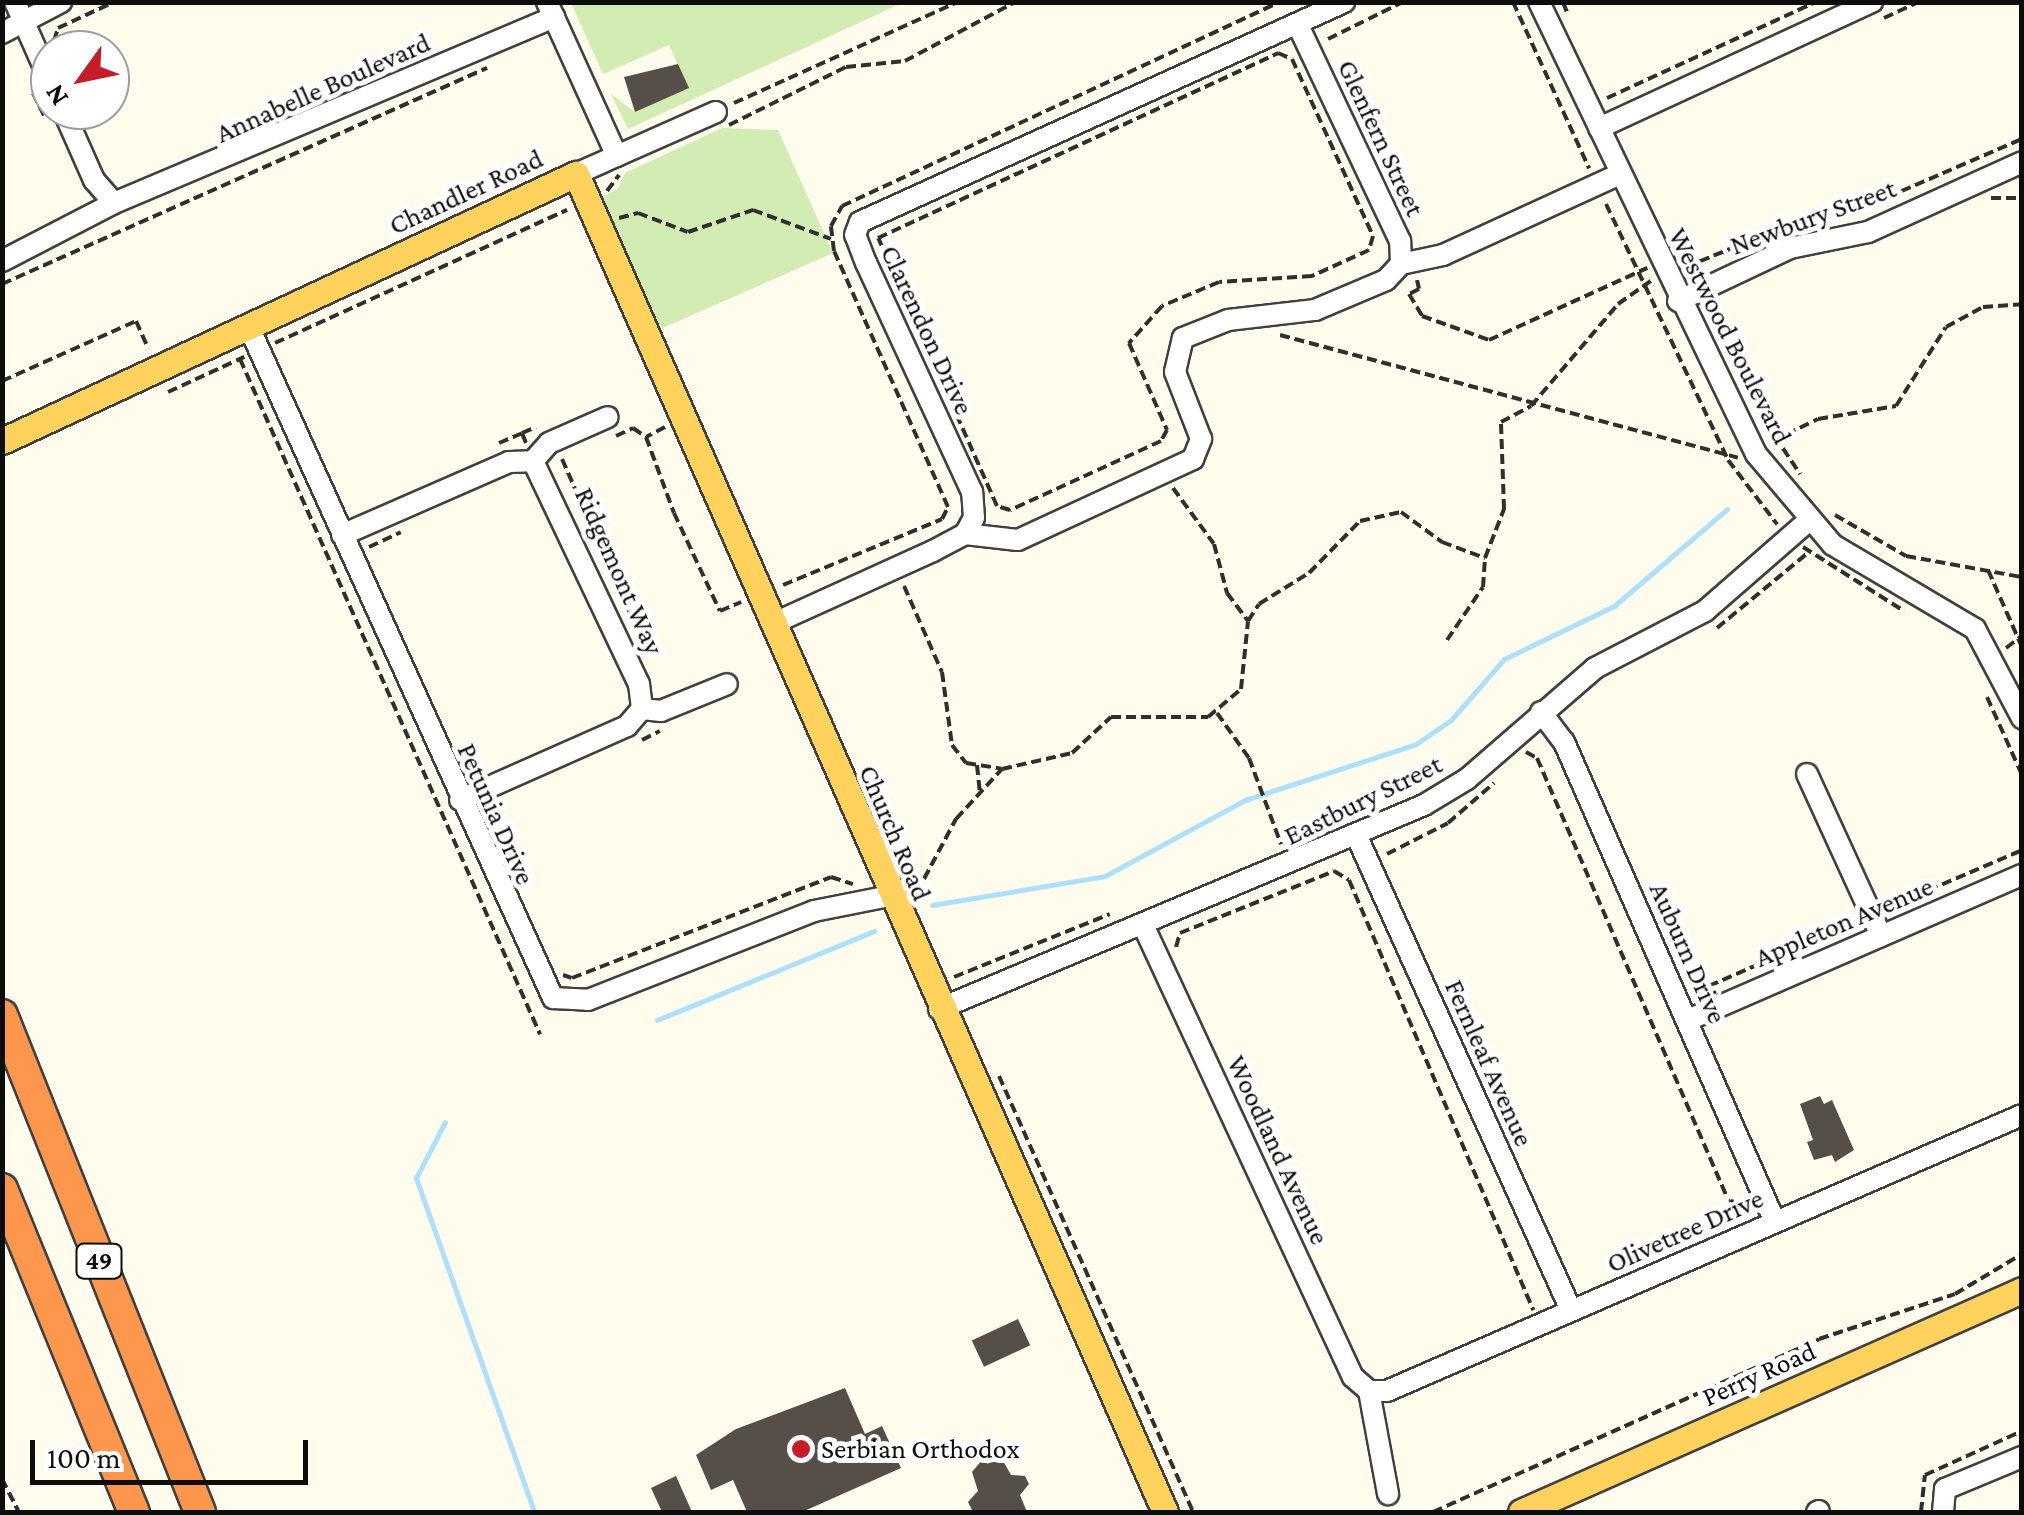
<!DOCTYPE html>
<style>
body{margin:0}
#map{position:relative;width:2024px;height:1515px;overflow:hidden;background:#fffbed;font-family:"Crimson Pro",serif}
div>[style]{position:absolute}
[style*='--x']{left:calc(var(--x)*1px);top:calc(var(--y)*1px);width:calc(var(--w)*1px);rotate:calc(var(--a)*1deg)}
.green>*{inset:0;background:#d3ecb4}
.stream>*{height:5px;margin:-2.5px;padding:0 2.5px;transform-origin:2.5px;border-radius:2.5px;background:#aee0fa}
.building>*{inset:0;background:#564e49;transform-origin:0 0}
.path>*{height:4px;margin-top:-2px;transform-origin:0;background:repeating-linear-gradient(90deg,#2f2f2f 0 10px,transparent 0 15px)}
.roads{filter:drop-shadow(2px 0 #404040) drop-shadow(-2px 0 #404040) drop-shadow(0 2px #404040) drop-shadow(0 -2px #404040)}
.minor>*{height:20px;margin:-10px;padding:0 10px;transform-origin:10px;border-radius:10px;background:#fff}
.major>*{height:25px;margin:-12.5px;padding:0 12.5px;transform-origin:12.5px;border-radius:12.5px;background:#ffd25d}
.highway>*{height:30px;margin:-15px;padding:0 15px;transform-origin:15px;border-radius:15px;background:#fd974d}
.dots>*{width:28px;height:28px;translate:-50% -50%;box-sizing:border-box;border:5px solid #fff;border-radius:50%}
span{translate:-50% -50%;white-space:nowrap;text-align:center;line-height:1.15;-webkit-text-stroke:10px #fff;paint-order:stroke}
.shield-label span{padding:2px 8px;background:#fff;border:2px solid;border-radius:8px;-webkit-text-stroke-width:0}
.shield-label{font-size:25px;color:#0d0d0d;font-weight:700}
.street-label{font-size:28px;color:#0d0d0d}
.poi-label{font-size:28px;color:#0d0d0d}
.left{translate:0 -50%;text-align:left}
.frame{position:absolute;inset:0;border:5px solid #0d0d0d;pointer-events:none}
.north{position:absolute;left:30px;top:30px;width:100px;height:100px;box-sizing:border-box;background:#fff;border:2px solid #9e9e9e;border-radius:50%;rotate:237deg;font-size:28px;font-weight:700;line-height:40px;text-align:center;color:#0d0d0d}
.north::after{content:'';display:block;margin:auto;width:35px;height:45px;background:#c61c2a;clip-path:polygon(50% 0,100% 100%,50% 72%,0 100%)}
.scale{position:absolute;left:30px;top:1440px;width:278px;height:45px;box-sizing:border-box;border:5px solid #0d0d0d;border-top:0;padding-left:12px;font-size:30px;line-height:35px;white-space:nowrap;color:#0d0d0d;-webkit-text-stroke:8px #fff;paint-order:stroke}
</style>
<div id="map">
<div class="green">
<i style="clip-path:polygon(571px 3px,902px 3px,628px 129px,611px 94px,635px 112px,688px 87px,669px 45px,603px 74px)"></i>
<i style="clip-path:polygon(722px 128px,778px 130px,833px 253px,649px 334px,592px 202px,618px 189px,625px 173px)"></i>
</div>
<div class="stream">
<i style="--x:932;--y:905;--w:175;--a:-9.5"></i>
<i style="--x:1105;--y:876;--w:159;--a:-28.5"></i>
<i style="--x:1245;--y:800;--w:180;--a:-18.1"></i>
<i style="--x:1416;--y:744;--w:42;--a:-34.4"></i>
<i style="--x:1451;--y:720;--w:81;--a:-49"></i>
<i style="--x:1504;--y:659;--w:122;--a:-25.7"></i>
<i style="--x:1614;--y:606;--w:149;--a:-40.6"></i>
<i style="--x:657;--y:1020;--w:235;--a:-22.3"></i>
<i style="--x:445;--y:1122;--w:63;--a:117.4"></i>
<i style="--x:416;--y:1178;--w:354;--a:70.5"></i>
</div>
<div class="building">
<i style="clip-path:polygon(678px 64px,689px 88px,635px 112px,624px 77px)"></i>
<i style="clip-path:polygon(1820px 1096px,1824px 1104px,1832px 1100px,1854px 1150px,1835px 1162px,1832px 1155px,1814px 1160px,1807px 1142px,1813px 1140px,1800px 1104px)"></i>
<i style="left:1018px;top:1319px;width:29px;height:51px;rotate:65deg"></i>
<i style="clip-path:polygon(845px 1388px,865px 1434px,882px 1426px,901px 1468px,802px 1512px,747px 1512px,733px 1480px,711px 1490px,696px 1455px,736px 1429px)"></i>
<i style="clip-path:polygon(987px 1454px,1002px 1459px,1011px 1475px,1025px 1476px,1029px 1484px,1020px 1495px,1027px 1512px,972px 1510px,968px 1502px,978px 1491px,972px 1472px)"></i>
<i style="clip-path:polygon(676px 1476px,692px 1512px,662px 1512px,651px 1488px)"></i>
</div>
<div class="path">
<i style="--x:1513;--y:2;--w:183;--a:65.4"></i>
<i style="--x:1563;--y:2;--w:14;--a:69"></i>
<i style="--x:1884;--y:18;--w:38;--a:-25"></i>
<i style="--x:1328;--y:39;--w:84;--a:-26.3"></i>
<i style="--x:54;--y:41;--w:14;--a:-73"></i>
<i style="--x:58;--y:28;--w:62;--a:-24.9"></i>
<i style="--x:1278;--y:53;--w:15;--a:23"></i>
<i style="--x:1292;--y:59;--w:195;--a:65.4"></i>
<i style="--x:1373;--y:236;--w:15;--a:106"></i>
<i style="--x:1369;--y:250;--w:63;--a:155.5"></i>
<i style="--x:1312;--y:276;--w:93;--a:176.3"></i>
<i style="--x:1219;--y:282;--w:62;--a:157.2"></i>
<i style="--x:1162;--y:306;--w:50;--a:131.7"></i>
<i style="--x:1129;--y:343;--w:95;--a:66.4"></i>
<i style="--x:1167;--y:430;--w:13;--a:119"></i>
<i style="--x:1161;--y:441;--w:166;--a:155.4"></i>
<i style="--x:1010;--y:510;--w:14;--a:-163"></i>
<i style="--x:997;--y:506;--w:293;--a:-113.9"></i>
<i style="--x:878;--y:238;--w:441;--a:-24.8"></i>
<i style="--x:33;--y:93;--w:25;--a:64"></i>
<i style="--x:1607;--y:98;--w:230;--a:-24.7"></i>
<i style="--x:734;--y:103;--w:246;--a:-24.3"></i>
<i style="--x:729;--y:125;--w:131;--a:-26.4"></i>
<i style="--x:846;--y:67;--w:59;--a:-5.8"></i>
<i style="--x:905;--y:61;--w:125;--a:-28.2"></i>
<i style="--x:607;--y:191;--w:20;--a:-53"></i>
<i style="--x:1991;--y:198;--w:31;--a:0"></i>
<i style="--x:1606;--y:204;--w:284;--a:64.5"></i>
<i style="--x:1728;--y:460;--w:81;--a:52.6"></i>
<i style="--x:619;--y:218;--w:20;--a:-15"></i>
<i style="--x:638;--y:213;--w:53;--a:20.8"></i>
<i style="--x:688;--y:232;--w:69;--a:-18.7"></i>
<i style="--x:753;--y:210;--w:83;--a:20.4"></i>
<i style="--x:1686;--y:267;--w:100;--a:-22.4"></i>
<i style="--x:1778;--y:229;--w:84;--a:-13.7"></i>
<i style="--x:1860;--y:209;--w:176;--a:-23.4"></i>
<i style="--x:1417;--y:280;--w:9;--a:77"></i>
<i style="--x:1419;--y:289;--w:11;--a:153"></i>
<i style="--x:1409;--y:294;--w:26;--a:59"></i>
<i style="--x:1422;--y:316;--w:71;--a:19.7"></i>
<i style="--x:1489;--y:340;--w:174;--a:-24.5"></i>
<i style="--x:2;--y:284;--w:531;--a:-24.01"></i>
<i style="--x:1280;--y:335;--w:474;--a:15"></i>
<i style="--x:275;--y:343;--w:321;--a:-24.5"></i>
<i style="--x:240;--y:359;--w:739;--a:66.04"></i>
<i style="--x:2;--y:381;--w:147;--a:-24.1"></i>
<i style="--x:136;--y:321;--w:30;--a:66"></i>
<i style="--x:168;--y:392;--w:84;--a:-24.7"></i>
<i style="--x:1758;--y:411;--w:76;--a:56.3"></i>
<i style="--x:665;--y:427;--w:21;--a:152"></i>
<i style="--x:646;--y:437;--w:81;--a:69.8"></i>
<i style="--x:674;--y:513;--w:108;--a:64.9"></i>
<i style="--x:720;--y:611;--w:23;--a:-23"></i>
<i style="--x:616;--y:436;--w:19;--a:-25"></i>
<i style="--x:633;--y:428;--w:16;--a:35"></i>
<i style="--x:1773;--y:441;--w:50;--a:-26.1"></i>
<i style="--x:1818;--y:419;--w:79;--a:-9.5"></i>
<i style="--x:1896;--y:406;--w:93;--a:-57.7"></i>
<i style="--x:1946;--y:327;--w:42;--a:-28.4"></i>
<i style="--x:1983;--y:307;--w:39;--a:-4"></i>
<i style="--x:499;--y:443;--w:25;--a:-23"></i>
<i style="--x:526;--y:443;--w:11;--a:-112"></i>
<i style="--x:522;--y:433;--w:15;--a:-23"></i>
<i style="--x:562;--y:459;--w:206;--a:66.2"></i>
<i style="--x:1173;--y:488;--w:69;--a:53.8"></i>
<i style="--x:1214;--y:544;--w:51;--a:75.1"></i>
<i style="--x:1227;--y:593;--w:35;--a:53"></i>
<i style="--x:1835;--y:515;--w:82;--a:30"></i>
<i style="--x:1906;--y:556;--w:118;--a:10.3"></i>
<i style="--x:369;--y:547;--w:35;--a:-25"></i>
<i style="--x:1803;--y:547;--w:120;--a:32.4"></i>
<i style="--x:1988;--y:570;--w:84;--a:66.2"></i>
<i style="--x:783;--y:585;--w:172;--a:-22.5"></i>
<i style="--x:942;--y:519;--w:13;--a:-63"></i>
<i style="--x:948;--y:507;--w:280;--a:-114"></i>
<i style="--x:834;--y:251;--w:25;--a:-97"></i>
<i style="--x:831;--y:226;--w:23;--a:-61"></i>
<i style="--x:842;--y:206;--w:482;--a:-25"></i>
<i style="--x:904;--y:586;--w:94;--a:66.2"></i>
<i style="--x:942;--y:672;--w:74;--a:82.2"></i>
<i style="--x:952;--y:745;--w:23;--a:52"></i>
<i style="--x:966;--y:763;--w:36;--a:9"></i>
<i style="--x:1002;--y:769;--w:72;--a:-12.9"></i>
<i style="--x:1072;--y:753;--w:53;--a:-42.7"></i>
<i style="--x:1111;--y:717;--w:97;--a:0"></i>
<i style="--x:1208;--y:717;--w:43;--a:-40.3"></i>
<i style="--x:1241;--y:689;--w:68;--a:-84.1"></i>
<i style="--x:1248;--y:621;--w:20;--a:-57"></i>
<i style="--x:1259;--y:604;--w:59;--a:-31.8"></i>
<i style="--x:1309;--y:573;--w:73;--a:-45.6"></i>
<i style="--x:1360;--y:521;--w:42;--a:-12.4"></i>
<i style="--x:1401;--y:512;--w:51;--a:36.2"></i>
<i style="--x:1442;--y:542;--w:46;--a:20.4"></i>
<i style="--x:1485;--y:558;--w:53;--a:-68.8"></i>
<i style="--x:1504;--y:509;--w:87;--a:-92"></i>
<i style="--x:1501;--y:422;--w:34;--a:-28"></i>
<i style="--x:1531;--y:406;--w:134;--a:-49.5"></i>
<i style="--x:1618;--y:304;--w:42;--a:-35.2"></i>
<i style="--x:1717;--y:628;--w:119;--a:-39.6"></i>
<i style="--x:1447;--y:640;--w:64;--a:-55.8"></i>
<i style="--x:1483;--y:587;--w:29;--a:-86"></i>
<i style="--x:2006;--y:648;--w:20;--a:-37"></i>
<i style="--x:1987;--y:697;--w:85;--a:65.8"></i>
<i style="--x:1217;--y:713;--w:55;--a:54.6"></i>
<i style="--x:1249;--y:758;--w:92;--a:69.6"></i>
<i style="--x:642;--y:740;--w:20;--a:-27"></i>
<i style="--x:1526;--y:752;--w:13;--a:29"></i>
<i style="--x:1537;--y:758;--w:501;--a:66.61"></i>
<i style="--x:977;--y:765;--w:28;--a:84"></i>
<i style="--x:1387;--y:854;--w:68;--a:-26.9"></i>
<i style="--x:1448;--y:823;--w:61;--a:-41"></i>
<i style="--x:917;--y:892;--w:83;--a:-61.9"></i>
<i style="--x:956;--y:819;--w:68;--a:-47.4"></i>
<i style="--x:1887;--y:908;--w:147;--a:-23.2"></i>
<i style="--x:1176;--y:947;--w:15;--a:-74"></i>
<i style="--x:1180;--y:933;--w:166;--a:-21.9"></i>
<i style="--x:1334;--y:871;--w:17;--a:31"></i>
<i style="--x:1349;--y:880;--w:468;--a:66.8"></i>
<i style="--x:563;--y:975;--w:9;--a:18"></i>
<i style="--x:572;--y:978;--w:278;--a:-21.3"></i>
<i style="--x:831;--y:877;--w:23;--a:18"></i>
<i style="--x:954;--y:977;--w:168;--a:-22"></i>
<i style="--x:1695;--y:992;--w:176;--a:-23.5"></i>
<i style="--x:999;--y:1076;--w:477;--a:66"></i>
<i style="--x:2;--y:1479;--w:37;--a:63"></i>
<i style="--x:1433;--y:1512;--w:423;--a:-24.1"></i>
<i style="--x:1819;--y:1339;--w:143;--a:-18.3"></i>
<i style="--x:1955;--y:1294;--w:78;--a:-30.8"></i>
<i style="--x:1921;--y:1512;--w:37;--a:-84"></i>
<i style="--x:1925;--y:1475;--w:107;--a:-24.4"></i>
</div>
<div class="roads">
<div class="minor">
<i style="--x:15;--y:2;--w:86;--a:66.1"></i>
<i style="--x:547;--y:2;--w:169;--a:65.6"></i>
<i style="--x:1539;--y:2;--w:501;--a:64.35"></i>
<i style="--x:1756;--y:454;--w:119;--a:49.8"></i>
<i style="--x:1833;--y:545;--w:165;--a:30.6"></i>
<i style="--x:1975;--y:629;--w:101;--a:62.2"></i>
<i style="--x:2;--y:33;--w:67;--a:-27.7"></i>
<i style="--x:63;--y:110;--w:77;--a:66.1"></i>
<i style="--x:94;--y:180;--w:30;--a:49"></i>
<i style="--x:1599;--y:128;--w:301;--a:-24.8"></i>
<i style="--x:576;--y:174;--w:153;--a:-23.9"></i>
<i style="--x:2;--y:261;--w:126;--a:-27.4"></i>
<i style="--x:114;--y:203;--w:478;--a:-22.9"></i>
<i style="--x:1401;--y:264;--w:43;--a:-12.1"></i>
<i style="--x:1443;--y:255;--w:195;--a:-24.6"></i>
<i style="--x:1678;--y:301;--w:124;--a:-25.3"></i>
<i style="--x:1790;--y:248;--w:80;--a:-11.6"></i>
<i style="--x:1868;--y:232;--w:169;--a:-24.4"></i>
<i style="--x:248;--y:325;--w:739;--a:65.62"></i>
<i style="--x:553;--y:998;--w:35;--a:3"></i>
<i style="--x:588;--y:1000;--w:243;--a:-21.5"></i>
<i style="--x:814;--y:911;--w:77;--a:-11.2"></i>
<i style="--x:533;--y:461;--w:247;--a:64.6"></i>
<i style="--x:639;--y:684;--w:25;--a:83"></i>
<i style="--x:533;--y:461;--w:24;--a:-48"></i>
<i style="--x:549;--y:443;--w:64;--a:-23.8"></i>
<i style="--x:965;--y:534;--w:53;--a:6.5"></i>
<i style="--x:1018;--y:540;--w:193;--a:-24.8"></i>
<i style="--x:1193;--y:459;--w:22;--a:-68"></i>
<i style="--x:1201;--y:439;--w:72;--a:-111.2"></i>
<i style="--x:1175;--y:372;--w:35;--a:-77"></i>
<i style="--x:1183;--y:338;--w:48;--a:-21.8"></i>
<i style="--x:1228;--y:320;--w:88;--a:-6.6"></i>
<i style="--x:1315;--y:310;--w:77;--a:-22.9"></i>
<i style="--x:1386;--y:280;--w:22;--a:-47"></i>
<i style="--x:1401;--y:264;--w:23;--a:-92"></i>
<i style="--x:1400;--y:241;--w:239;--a:-115.3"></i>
<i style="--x:342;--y:535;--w:182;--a:-23.6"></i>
<i style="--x:509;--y:462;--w:24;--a:-2"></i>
<i style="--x:772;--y:624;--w:177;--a:-24.4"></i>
<i style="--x:933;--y:551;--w:36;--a:-28"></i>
<i style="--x:965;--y:534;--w:18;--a:-61"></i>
<i style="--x:974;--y:518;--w:26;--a:-94"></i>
<i style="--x:972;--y:492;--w:252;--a:-114.8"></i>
<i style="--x:866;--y:263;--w:30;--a:-111"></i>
<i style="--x:855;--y:235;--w:14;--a:-69"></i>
<i style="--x:860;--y:222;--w:532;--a:-24.44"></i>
<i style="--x:642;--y:709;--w:19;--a:6"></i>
<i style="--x:661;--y:711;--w:71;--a:-22.2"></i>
<i style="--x:1541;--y:712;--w:38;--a:53"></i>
<i style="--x:1564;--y:742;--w:524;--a:66.27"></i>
<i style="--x:1807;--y:774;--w:178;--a:65.4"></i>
<i style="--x:460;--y:800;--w:183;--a:-23.9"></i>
<i style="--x:627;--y:726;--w:23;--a:-49"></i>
<i style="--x:1358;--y:839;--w:517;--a:65.67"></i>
<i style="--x:1144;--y:927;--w:496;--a:65.1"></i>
<i style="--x:1353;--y:1377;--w:21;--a:41"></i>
<i style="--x:939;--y:1009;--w:526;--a:-22.81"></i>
<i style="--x:1424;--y:805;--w:50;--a:-31.2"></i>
<i style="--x:1467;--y:779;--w:169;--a:-40.9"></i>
<i style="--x:1595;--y:668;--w:124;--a:-27.4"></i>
<i style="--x:1705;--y:611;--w:137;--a:-41.1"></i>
<i style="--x:1688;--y:1020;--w:364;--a:-23.5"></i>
<i style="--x:1369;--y:1391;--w:18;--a:0"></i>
<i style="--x:1387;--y:1391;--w:692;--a:-23.49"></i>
<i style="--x:1369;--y:1391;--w:105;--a:79.5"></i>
<i style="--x:1817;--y:1512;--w:2;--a:-27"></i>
<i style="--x:1943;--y:1512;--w:23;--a:-85"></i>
<i style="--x:1945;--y:1489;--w:83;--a:-22.6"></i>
</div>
<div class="major">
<i style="--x:2;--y:441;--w:633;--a:-24.95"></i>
<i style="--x:576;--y:174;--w:1462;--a:66.24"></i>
<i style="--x:1521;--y:1512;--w:548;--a:-23.9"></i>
</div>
<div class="highway">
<i style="--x:2;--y:1015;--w:535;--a:68.28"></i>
<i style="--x:2;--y:1189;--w:349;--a:67.8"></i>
</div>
</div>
<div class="dots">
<i style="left:801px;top:1449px;background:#c61c2a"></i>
</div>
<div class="shield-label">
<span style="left:99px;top:1261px">49</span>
</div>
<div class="street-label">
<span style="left:323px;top:88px;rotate:-24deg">Annabelle Boulevard</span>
<span style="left:1381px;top:138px;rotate:65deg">Glenfern Street</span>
<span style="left:466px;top:192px;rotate:-25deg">Chandler Road</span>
<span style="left:1813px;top:217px;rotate:-20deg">Newbury Street</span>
<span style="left:927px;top:330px;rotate:65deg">Clarendon Drive</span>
<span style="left:1730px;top:336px;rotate:63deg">Westwood Boulevard</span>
<span style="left:619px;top:571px;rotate:66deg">Ridgemont Way</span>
<span style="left:1363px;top:800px;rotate:-26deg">Eastbury Street</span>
<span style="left:496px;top:814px;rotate:66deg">Petunia Drive</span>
<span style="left:895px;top:833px;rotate:67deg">Church Road</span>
<span style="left:1844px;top:922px;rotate:-23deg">Appleton Avenue</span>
<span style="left:1688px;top:953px;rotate:66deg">Auburn Drive</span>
<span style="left:1489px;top:1063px;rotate:66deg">Fernleaf Avenue</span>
<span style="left:1278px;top:1150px;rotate:65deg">Woodland Avenue</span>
<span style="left:1685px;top:1231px;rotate:-24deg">Olivetree Drive</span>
<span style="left:1759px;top:1374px;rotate:-24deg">Perry Road</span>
</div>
<div class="poi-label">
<span class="left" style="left:821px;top:1449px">Serbian Orthodox</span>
</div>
<div class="frame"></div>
<div class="north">N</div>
<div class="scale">100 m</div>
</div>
